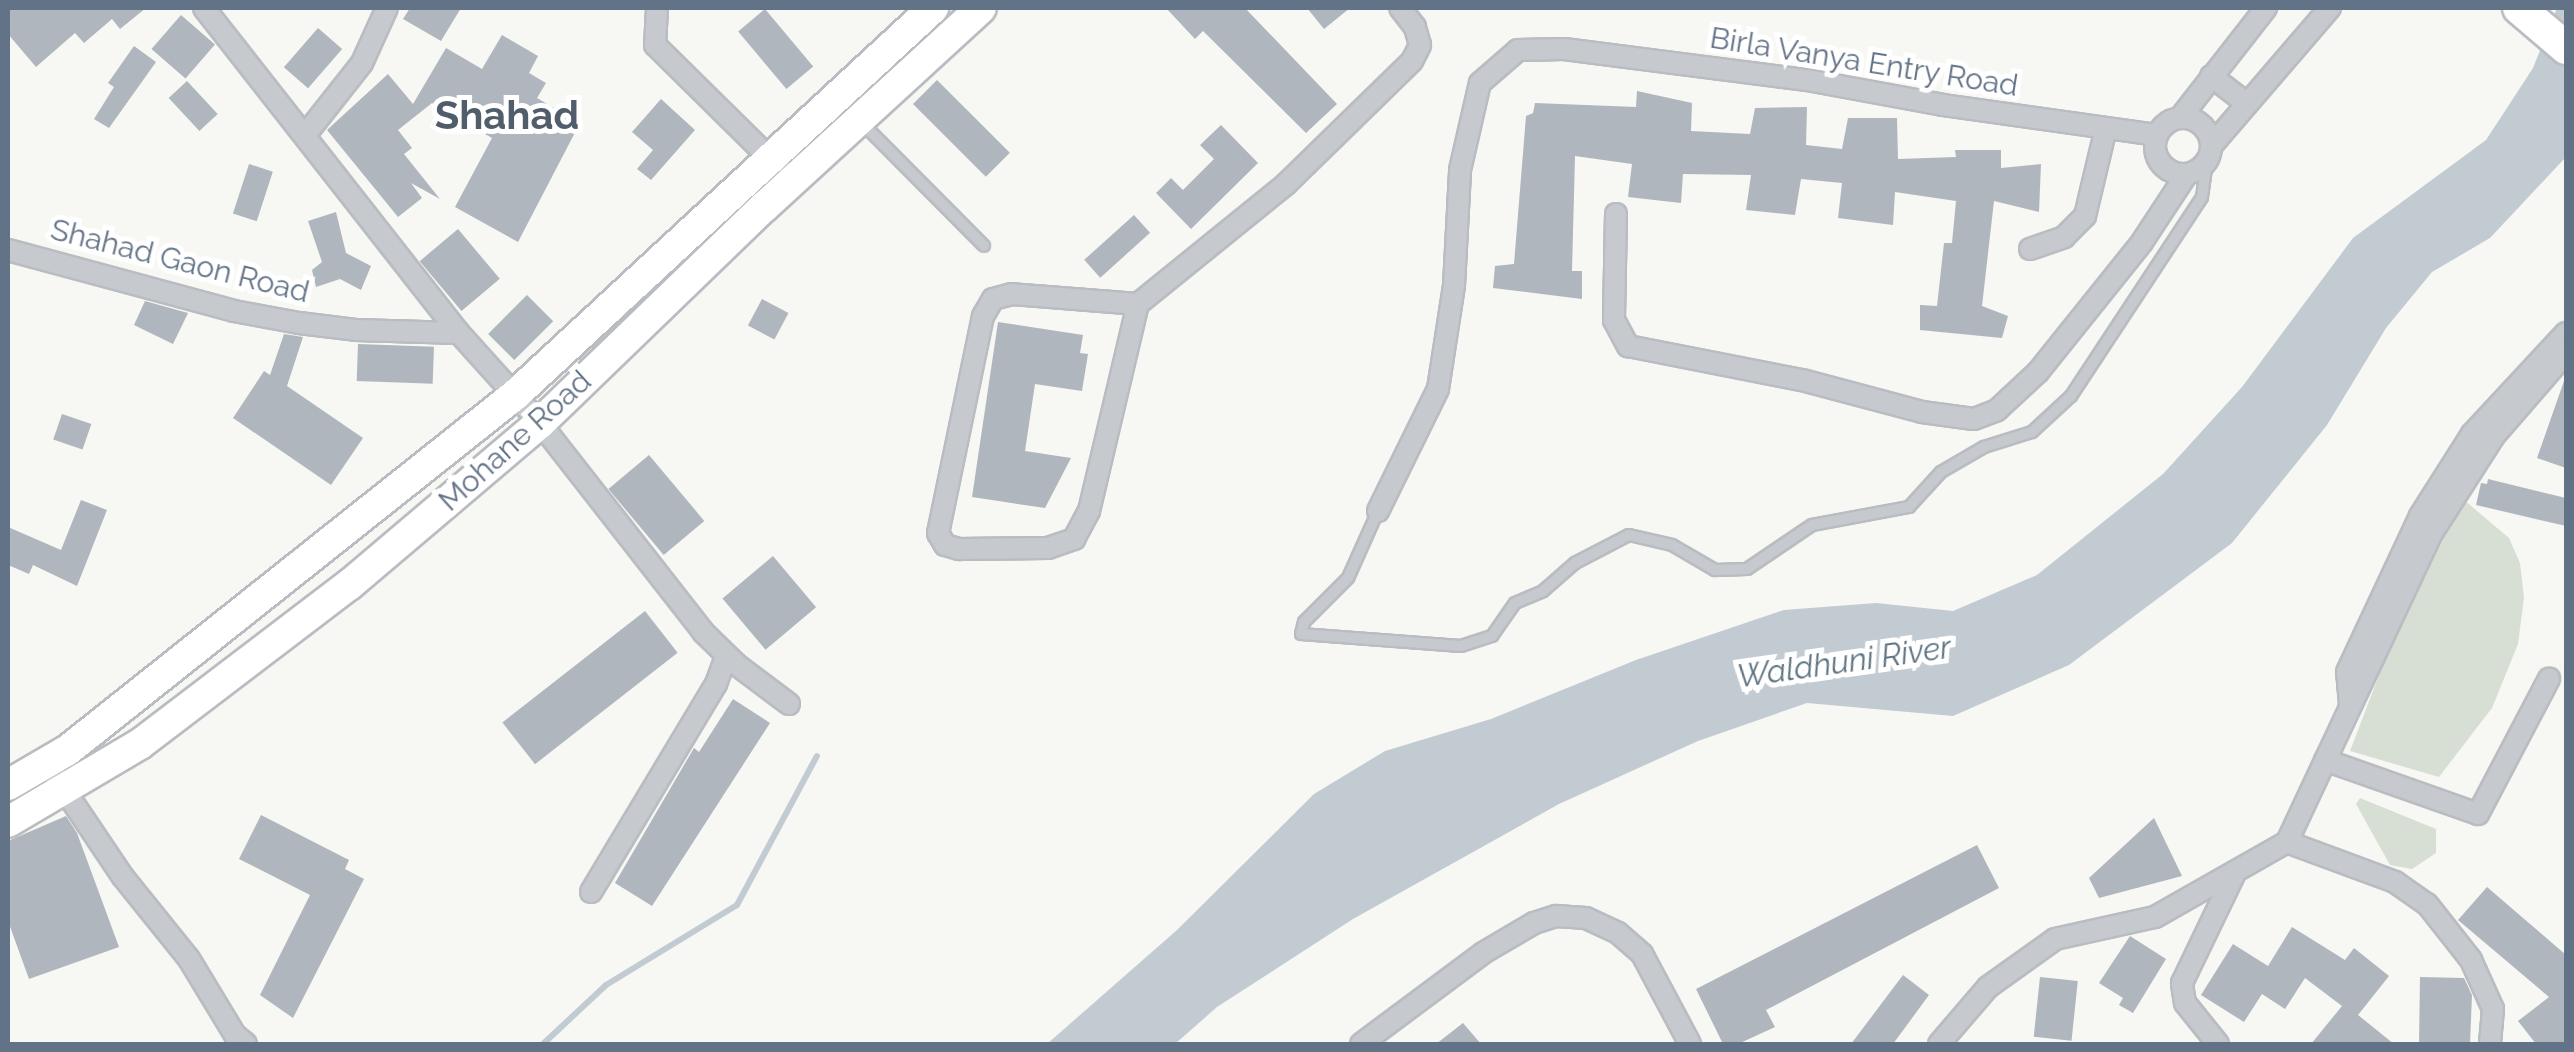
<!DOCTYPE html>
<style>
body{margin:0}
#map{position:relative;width:2574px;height:1052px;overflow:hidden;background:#f7f7f3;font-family:Raleway,sans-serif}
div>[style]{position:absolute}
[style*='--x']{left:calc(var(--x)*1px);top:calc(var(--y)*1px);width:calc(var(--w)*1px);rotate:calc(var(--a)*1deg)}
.green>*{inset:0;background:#d7dfd4}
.water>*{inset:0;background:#c2cbd2}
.stream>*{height:6px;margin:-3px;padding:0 3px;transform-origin:3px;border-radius:3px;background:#c2cbd2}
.building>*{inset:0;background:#afb6bd;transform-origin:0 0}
.roads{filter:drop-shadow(2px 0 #b9bcc1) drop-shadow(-2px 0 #b9bcc1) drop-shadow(0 2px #b9bcc1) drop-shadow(0 -2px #b9bcc1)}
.service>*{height:10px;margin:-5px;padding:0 5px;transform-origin:5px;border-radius:5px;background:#c6c9cd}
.minor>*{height:20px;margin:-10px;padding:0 10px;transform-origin:10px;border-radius:10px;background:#c6c9cd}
.minor>.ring{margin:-10px;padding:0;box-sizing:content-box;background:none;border:20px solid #c6c9cd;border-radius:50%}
.primary>*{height:30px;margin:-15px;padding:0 15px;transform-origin:15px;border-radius:15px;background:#fff}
.trunk>*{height:32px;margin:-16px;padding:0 16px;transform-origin:16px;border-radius:16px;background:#fff}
span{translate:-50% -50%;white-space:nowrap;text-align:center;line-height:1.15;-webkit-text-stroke:10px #fff;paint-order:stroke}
.street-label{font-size:30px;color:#637387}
.water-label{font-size:32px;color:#5f7583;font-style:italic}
.district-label{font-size:40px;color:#525d6b;font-weight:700}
.frame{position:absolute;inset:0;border:10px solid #637387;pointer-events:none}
</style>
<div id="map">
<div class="green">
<i style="clip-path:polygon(2464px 500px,2509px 538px,2520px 563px,2524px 598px,2518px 644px,2492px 708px,2439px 777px,2350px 751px,2408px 599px)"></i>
<i style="clip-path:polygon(2360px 798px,2436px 829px,2436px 853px,2412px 869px,2390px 865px,2356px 804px)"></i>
</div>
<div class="water">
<i style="clip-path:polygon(2557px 8px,2566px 8px,2565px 158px,2490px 238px,2432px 272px,2386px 328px,2327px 425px,2232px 543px,2069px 665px,1953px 716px,1807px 703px,1698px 741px,1559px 804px,1353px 919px,1217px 1007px,1175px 1044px,1047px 1044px,1177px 930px,1314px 794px,1385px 751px,1491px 719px,1636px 660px,1784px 610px,1876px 603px,1953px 611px,2037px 575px,2163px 474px,2242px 387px,2353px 238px,2486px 140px,2533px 68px)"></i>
</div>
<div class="stream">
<i style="--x:543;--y:1044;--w:86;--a:-43.1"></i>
<i style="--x:606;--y:985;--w:153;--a:-31.4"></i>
<i style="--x:737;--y:905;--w:169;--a:-61.8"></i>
</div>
<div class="building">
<i style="clip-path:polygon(8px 8px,146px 8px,120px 29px,112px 19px,84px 43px,75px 33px,36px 67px,8px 34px)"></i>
<i style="clip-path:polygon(410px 8px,461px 8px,441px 41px,403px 19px)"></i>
<i style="clip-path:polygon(1166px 8px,1245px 8px,1337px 104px,1306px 133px,1203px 31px,1195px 39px)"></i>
<i style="clip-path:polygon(1307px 8px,1350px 8px,1324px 29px)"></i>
<i style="left:765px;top:9px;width:75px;height:35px;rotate:50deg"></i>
<i style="left:181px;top:15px;width:45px;height:45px;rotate:41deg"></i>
<i style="left:318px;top:28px;width:32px;height:52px;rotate:41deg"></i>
<i style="clip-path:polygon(502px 35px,538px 56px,529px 73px,546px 83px,537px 98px,580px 123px,518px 242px,455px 207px,492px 138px,432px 103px,398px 130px,412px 148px,404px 154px,440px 199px,411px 183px,422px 198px,398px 217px,327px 130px,388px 74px,413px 104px,446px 48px,482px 69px)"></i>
<i style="clip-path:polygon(134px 46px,156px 62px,109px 128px,94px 119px,114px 87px,108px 83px)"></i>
<i style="left:937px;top:80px;width:103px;height:34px;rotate:45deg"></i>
<i style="left:187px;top:81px;width:45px;height:25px;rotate:47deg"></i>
<i style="clip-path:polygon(1637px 91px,1692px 103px,1691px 131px,1750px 134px,1755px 108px,1807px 107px,1806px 145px,1842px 149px,1848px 118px,1897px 118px,1898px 159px,1956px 157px,1955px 150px,2001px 150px,2001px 168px,2041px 164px,2039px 212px,1994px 201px,1982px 306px,2008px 316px,2002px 338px,1920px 330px,1920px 305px,1937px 306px,1944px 243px,1952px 243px,1956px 201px,1895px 192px,1893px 225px,1838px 218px,1842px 183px,1801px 179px,1795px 215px,1746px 210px,1751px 175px,1683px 174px,1681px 203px,1628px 197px,1632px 164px,1575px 156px,1572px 271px,1582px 271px,1582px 299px,1493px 288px,1495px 266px,1514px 264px,1526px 116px,1533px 113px,1535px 103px,1636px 107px)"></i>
<i style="clip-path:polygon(661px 99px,695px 130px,651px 180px,637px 169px,653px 150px,632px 132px)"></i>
<i style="clip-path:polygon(1221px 125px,1258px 163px,1191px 229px,1156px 193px,1171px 178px,1183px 190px,1214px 159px,1200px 145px)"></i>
<i style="left:249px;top:164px;width:25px;height:52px;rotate:18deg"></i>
<i style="clip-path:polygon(336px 212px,346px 253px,371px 266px,361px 290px,340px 279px,316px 287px,312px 270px,322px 262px,308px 221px)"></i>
<i style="left:1134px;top:215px;width:24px;height:67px;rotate:48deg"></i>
<i style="left:458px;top:229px;width:65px;height:50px;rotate:50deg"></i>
<i style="left:527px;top:295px;width:37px;height:55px;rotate:45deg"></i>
<i style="left:762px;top:299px;width:30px;height:30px;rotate:28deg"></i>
<i style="clip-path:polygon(145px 301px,188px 313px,173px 344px,134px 325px)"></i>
<i style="clip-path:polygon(998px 322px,1083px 335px,1080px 353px,1088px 354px,1082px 391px,1035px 384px,1025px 451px,1071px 458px,1045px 508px,972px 497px)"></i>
<i style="clip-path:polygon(284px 334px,303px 337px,287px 386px,363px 438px,331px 485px,233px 418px,264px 371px,270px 375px)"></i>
<i style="left:358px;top:344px;width:76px;height:37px;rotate:2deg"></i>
<i style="clip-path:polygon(2564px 381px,2566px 382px,2566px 468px,2537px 458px)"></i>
<i style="left:62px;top:414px;width:31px;height:27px;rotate:19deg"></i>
<i style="left:649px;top:455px;width:86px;height:53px;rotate:50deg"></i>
<i style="clip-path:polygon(2488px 479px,2566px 498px,2566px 526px,2476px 505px,2481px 483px,2487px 484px)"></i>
<i style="clip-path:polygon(81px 500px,107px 510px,77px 586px,33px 565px,29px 574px,8px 565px,8px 527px,61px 550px)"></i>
<i style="left:773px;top:556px;width:67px;height:66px;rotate:50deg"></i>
<i style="left:645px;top:611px;width:53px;height:181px;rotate:52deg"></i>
<i style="clip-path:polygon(733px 699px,770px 723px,652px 906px,615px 883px,694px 748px,699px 752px)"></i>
<i style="clip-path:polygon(261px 815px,349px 860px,345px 869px,364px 879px,293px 1018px,260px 995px,310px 895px,239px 859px)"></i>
<i style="clip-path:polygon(66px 816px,77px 833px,119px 947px,29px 979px,8px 921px,8px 841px)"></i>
<i style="clip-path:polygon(2154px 818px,2182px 876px,2099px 898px,2089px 878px)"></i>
<i style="clip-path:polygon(1977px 845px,1999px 888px,1766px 1010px,1775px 1027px,1738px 1044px,1723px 1044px,1696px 989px)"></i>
<i style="clip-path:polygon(2487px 887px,2566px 955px,2566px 1044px,2536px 1044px,2518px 1021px,2549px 997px,2458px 920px)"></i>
<i style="clip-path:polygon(2292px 927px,2345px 960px,2354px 948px,2389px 976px,2358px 1015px,2394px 1044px,2311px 1044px,2342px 1006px,2305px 978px,2285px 1009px,2262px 994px,2244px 1022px,2201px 995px,2233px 944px,2268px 966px)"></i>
<i style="clip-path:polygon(2130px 936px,2166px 959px,2133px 1013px,2119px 1005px,2123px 998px,2099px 983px)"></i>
<i style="clip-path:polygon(1903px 975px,1929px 995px,1893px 1044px,1851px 1044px)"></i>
<i style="left:2040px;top:977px;width:38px;height:60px;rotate:6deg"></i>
<i style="clip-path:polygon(2420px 977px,2464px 978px,2472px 995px,2470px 1044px,2419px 1044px)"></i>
<i style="clip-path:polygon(1463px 1023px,1481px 1044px,1436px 1044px)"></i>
</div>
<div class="roads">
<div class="service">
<i style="--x:862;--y:123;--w:173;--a:45.2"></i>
<i style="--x:1378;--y:511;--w:73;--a:114.1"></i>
<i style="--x:1348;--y:578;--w:62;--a:135"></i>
<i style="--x:1304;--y:622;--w:12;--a:104"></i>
<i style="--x:1301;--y:634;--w:160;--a:4.3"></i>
<i style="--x:1461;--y:646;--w:33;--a:-18"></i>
<i style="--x:1492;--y:636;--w:40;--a:-55.1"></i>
<i style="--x:1515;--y:603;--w:30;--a:-23"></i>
<i style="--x:1543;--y:591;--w:43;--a:-41.2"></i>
<i style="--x:1575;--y:563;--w:61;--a:-27.4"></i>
<i style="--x:1629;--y:535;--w:44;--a:13.1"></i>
<i style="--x:1672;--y:545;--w:50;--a:30.2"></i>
<i style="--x:1715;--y:570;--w:32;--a:-2"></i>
<i style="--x:1747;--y:569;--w:78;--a:-34.1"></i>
<i style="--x:1812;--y:525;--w:99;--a:-10.5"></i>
<i style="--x:1909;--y:507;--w:47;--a:-47.6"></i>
<i style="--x:1941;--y:472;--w:50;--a:-30.2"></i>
<i style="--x:1984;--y:447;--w:50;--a:-17.4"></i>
<i style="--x:2032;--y:432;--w:53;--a:-42.7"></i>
<i style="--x:2071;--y:396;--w:238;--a:-56.6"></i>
<i style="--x:2202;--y:197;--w:36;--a:-82"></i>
</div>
<div class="minor">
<i style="--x:204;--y:8;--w:413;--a:51.9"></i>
<i style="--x:459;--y:333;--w:121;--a:48"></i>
<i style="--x:540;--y:423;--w:265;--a:52"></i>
<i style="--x:703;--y:632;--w:47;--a:44.1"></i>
<i style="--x:737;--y:665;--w:65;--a:36.9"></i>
<i style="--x:657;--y:8;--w:37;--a:93"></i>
<i style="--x:655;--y:45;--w:192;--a:44.6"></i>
<i style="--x:2211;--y:76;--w:44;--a:37.6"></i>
<i class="ring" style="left:2155px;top:118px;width:36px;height:36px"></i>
<i style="--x:2180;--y:118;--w:140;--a:-52"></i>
<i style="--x:306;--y:134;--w:90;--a:-51.7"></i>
<i style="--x:362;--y:63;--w:60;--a:-65.6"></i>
<i style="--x:2212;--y:145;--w:181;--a:-49.3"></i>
<i style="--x:1616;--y:214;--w:106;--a:91.1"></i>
<i style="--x:1614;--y:320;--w:30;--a:62"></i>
<i style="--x:1628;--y:346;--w:177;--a:11.1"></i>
<i style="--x:1802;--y:380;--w:124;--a:14.9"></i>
<i style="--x:1922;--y:412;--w:52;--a:7.7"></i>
<i style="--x:1974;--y:419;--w:25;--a:-21"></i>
<i style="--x:1997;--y:410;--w:56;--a:-42.8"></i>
<i style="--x:2038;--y:372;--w:166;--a:-51.3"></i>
<i style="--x:2142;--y:242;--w:80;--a:-56.7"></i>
<i style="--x:2030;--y:249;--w:36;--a:-19"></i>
<i style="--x:2064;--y:237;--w:30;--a:-45"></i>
<i style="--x:2085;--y:216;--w:90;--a:-76.6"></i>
<i style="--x:8;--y:250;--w:234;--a:15.1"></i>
<i style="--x:234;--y:311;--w:66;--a:10.5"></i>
<i style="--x:299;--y:323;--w:57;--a:7"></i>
<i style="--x:356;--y:330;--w:103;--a:1.7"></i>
<i style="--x:1138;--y:304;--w:126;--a:-175.5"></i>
<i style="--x:1012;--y:294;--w:20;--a:165"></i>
<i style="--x:993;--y:299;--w:20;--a:120"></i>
<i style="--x:983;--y:316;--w:222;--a:101.7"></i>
<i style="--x:938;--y:533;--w:14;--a:60"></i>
<i style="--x:945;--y:545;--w:15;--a:16"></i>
<i style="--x:959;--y:549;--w:89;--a:-0.6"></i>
<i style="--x:1048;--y:548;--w:28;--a:-19"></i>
<i style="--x:1074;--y:539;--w:32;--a:-62"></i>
<i style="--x:1089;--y:511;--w:213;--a:-76.7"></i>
<i style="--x:1138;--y:304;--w:191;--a:-39"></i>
<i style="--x:1286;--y:184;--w:176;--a:-44.3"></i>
<i style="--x:1412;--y:61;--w:18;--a:-63"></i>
<i style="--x:1420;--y:45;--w:19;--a:-106"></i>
<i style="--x:1415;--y:27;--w:24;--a:-128"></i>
<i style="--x:1378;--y:511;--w:136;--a:-63.8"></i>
<i style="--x:1438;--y:389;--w:104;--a:-81.2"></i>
<i style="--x:1454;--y:286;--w:116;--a:-87"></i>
<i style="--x:1460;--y:170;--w:89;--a:-77.1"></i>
<i style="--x:1480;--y:83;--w:50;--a:-41"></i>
<i style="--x:1518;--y:50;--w:46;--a:-1.2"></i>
<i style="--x:1564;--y:49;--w:245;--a:7.3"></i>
<i style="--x:1807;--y:80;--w:138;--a:10.4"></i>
<i style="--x:1943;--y:105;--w:216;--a:8"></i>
<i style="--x:2350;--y:705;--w:33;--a:-95"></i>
<i style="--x:2347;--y:672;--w:172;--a:-64.9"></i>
<i style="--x:2420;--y:516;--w:97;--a:-57.6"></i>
<i style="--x:2472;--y:434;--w:138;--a:-47.1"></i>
<i style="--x:2325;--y:760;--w:162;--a:19.4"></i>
<i style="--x:2478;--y:814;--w:153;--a:-62.3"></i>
<i style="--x:47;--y:764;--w:136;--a:56.1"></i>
<i style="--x:123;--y:877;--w:105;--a:51.2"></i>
<i style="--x:189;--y:959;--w:89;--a:58.8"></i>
<i style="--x:235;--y:1035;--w:14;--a:39"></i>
<i style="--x:2287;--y:842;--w:115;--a:20.3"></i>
<i style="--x:2395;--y:882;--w:39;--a:35"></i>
<i style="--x:2427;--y:904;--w:71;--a:51.8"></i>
<i style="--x:2471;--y:960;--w:54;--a:65.8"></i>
<i style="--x:2493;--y:1009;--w:35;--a:95"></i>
<i style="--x:591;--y:892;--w:243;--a:-59"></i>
<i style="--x:716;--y:684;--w:30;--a:-70"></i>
<i style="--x:1361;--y:1044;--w:152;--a:-36.7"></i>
<i style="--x:1483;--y:953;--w:59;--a:-30.5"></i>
<i style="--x:1534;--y:923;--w:23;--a:-18"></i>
<i style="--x:1556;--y:916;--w:30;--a:4"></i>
<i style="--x:1586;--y:918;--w:35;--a:25"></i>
<i style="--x:1618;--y:933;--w:32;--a:41"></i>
<i style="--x:1642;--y:954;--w:102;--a:61.9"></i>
<i style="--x:1939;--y:1044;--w:75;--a:-49.3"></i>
<i style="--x:1988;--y:987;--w:82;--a:-35.6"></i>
<i style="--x:2055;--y:939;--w:102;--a:-12.4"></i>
<i style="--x:2155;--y:917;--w:152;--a:-29.6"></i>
<i style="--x:2287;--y:842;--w:341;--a:-64.9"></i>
<i style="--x:2432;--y:533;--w:115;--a:-57.4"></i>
<i style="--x:2494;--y:436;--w:110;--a:-49.1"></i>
<i style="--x:2218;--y:1044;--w:53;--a:-128.8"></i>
<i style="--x:2185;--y:1003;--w:20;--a:-99"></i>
<i style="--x:2182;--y:983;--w:120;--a:-64.3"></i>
</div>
<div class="primary">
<i style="--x:8;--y:785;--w:69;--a:-30.3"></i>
<i style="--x:68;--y:750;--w:571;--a:-38.46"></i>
<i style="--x:515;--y:395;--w:570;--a:-42.79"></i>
<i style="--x:8;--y:822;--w:153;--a:-30.6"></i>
<i style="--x:140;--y:744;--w:263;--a:-37.3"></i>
<i style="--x:349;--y:585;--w:250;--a:-40.3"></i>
<i style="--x:540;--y:423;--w:311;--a:-44"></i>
<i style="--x:764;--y:207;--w:294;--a:-42.5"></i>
</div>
<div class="trunk">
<i style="--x:2519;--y:8;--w:62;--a:40.4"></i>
</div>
</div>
<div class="street-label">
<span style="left:1864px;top:62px;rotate:9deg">Birla Vanya Entry Road</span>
<span style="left:180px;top:261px;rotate:14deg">Shahad Gaon Road</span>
<span style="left:515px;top:441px;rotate:-42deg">Mohane Road</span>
</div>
<div class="water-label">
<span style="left:1844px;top:662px;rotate:-8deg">Waldhuni River</span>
</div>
<div class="district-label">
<span style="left:507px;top:115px">Shahad</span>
</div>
<div class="frame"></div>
</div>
